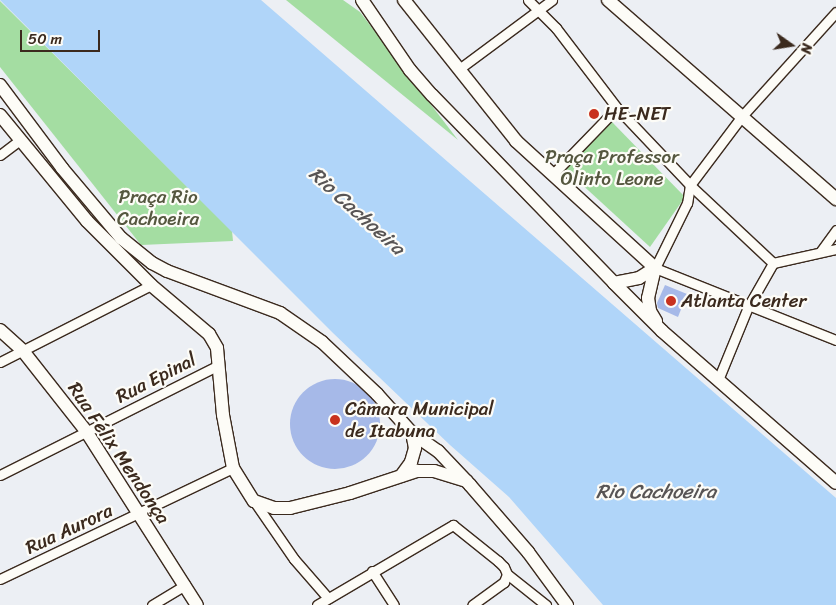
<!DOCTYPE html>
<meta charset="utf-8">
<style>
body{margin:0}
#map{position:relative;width:836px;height:605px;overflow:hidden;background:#eceff4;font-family:Sriracha,sans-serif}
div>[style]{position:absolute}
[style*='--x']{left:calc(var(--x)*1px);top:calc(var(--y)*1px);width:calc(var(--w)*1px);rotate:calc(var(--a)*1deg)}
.green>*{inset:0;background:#a4dda2}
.water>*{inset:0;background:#b0d5f9}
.building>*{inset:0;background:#a6b9e8}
.round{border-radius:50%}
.roads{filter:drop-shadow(1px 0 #3b2a1e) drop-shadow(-1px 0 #3b2a1e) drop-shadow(0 1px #3b2a1e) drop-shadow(0 -1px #3b2a1e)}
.street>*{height:9px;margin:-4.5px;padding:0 4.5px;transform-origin:4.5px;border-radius:4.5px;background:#fdfcf7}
.secondary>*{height:12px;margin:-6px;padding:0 6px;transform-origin:6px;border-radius:6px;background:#fdfcf7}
.dots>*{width:14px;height:14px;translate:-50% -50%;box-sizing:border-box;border:2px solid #fdfcf7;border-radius:50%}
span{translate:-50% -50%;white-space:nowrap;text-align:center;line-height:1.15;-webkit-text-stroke:4.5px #fdfcf7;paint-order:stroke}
.poi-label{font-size:19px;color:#3b2a1e}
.left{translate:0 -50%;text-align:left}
.park-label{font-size:19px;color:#55573f}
.street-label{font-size:19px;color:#3b2a1e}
.water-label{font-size:20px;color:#585555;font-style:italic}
.north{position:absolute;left:766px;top:20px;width:50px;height:50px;-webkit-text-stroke:4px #fdfcf7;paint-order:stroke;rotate:103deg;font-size:14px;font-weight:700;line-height:20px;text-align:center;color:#3b2a1e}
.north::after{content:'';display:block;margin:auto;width:18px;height:22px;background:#3b2a1e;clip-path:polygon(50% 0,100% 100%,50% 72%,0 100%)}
.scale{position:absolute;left:20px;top:30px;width:80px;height:22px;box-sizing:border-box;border:2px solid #3b2a1e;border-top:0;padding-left:6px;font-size:15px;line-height:18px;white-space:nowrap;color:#3b2a1e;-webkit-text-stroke:4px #fdfcf7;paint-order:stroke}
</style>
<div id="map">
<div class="green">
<i style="clip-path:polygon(286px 0,343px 0,360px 12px,458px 140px)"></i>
<i style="clip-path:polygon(0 1px,232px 231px,233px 241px,141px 245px,0 67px)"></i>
<i style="clip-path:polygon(612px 122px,685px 197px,650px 247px,565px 169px)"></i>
</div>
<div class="water">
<i style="clip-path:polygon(0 0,261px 0,836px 498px,836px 605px,603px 605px,509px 497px,450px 445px,333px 333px)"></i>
</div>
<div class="building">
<i style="clip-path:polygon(665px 285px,687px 294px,678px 317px,658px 308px,657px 303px)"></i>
<i class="round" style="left:290px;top:379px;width:90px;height:90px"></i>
</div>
<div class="roads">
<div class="street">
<i style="--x:528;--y:0;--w:40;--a:45"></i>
<i style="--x:556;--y:28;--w:101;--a:52.7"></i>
<i style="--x:617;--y:108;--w:106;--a:46.5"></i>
<i style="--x:690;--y:185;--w:114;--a:43.2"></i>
<i style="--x:836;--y:12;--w:140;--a:132.1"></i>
<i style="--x:742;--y:116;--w:86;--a:127"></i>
<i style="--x:690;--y:185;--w:18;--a:99"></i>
<i style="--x:687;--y:203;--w:72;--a:116.2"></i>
<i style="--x:655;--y:268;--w:195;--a:21.7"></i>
<i style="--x:459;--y:69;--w:116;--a:-36.6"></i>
<i style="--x:0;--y:155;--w:25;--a:-37"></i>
<i style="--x:552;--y:175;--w:93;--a:-45.9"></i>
<i style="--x:821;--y:251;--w:26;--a:-54"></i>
<i style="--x:0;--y:362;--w:169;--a:-27"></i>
<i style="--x:718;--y:380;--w:79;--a:-67.7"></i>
<i style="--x:748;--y:307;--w:51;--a:-60.4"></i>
<i style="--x:773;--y:263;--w:65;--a:-12.5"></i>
<i style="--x:0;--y:475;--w:245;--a:-26.7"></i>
<i style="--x:254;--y:501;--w:70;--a:55.4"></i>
<i style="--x:294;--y:559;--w:52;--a:48.9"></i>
<i style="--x:372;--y:571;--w:40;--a:57.1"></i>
<i style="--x:507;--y:574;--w:50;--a:38.5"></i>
<i style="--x:0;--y:579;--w:258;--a:-25.5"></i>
<i style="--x:152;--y:605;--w:39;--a:-31"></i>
<i style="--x:317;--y:605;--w:158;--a:-30.5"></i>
<i style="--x:453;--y:525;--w:58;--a:38.7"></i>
<i style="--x:498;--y:561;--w:8;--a:45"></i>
<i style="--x:504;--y:567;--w:8;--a:67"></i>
<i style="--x:507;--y:574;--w:9;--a:111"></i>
<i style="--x:504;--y:582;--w:39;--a:144"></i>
</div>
<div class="secondary">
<i style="--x:362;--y:0;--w:85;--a:55.6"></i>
<i style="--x:410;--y:70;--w:33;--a:49"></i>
<i style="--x:432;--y:95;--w:262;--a:45.9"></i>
<i style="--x:614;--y:283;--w:68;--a:45"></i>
<i style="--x:662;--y:331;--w:231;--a:41.1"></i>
<i style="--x:404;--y:0;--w:180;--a:51.5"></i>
<i style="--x:516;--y:141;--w:188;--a:42.4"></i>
<i style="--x:608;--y:0;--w:303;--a:41.1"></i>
<i style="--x:0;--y:85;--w:104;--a:53.2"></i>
<i style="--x:62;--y:168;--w:92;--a:49.9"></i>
<i style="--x:121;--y:238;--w:40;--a:39"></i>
<i style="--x:152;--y:263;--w:17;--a:28"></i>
<i style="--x:167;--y:271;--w:121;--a:20.4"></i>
<i style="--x:280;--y:313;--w:51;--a:34.6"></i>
<i style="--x:322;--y:342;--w:76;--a:43.4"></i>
<i style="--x:377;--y:394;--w:52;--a:48.1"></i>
<i style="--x:412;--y:433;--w:32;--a:35"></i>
<i style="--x:438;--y:451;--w:47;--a:46.7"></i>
<i style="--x:470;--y:485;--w:89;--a:49.1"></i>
<i style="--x:528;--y:552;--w:66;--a:53.7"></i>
<i style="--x:0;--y:115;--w:137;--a:50.6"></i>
<i style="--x:87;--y:221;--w:91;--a:45"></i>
<i style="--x:151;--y:285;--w:76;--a:40.2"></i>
<i style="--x:209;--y:334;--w:16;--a:60"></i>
<i style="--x:217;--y:348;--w:67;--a:84.9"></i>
<i style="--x:223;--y:415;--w:54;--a:79.3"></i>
<i style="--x:233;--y:468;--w:39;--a:58"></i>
<i style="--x:254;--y:501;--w:21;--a:19"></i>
<i style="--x:274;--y:508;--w:16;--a:0"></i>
<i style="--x:290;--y:508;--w:62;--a:-14"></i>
<i style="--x:350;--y:493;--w:71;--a:-18.2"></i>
<i style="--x:417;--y:471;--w:17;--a:0"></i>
<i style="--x:434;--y:471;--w:34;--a:17"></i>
<i style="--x:655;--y:268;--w:31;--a:103"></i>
<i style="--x:648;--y:298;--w:13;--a:81"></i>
<i style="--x:650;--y:311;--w:12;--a:59"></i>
<i style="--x:614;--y:283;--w:25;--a:-11"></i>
<i style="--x:639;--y:278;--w:19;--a:-32"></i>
<i style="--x:0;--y:330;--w:31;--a:42"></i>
<i style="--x:23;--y:351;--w:102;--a:51.8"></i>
<i style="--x:86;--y:431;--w:206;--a:57.5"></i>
<i style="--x:401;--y:476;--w:17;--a:-54"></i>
<i style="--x:411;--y:462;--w:15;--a:-74"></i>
<i style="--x:415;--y:448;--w:15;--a:-101"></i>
</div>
</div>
<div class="dots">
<i style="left:594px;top:114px;background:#c8321e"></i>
<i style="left:671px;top:301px;background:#c8321e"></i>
<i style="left:335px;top:420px;background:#c8321e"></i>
</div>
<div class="poi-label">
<span class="left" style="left:604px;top:114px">HE-NET</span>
<span class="left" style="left:681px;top:301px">Atlanta Center</span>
<span class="left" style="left:345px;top:420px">Câmara Municipal<br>de Itabuna</span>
</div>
<div class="park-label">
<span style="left:612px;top:168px">Praça Professor<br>Olinto Leone</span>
<span style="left:158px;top:208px">Praça Rio<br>Cachoeira</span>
</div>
<div class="street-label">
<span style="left:156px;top:378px;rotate:-27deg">Rua Epinal</span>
<span style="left:119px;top:453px;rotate:56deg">Rua Félix Mendonça</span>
<span style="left:69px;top:529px;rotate:-25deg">Rua Aurora</span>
</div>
<div class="water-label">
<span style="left:357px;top:211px;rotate:42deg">Rio Cachoeira</span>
<span style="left:656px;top:491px">Rio Cachoeira</span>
</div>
<div class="north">N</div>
<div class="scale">50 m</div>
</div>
